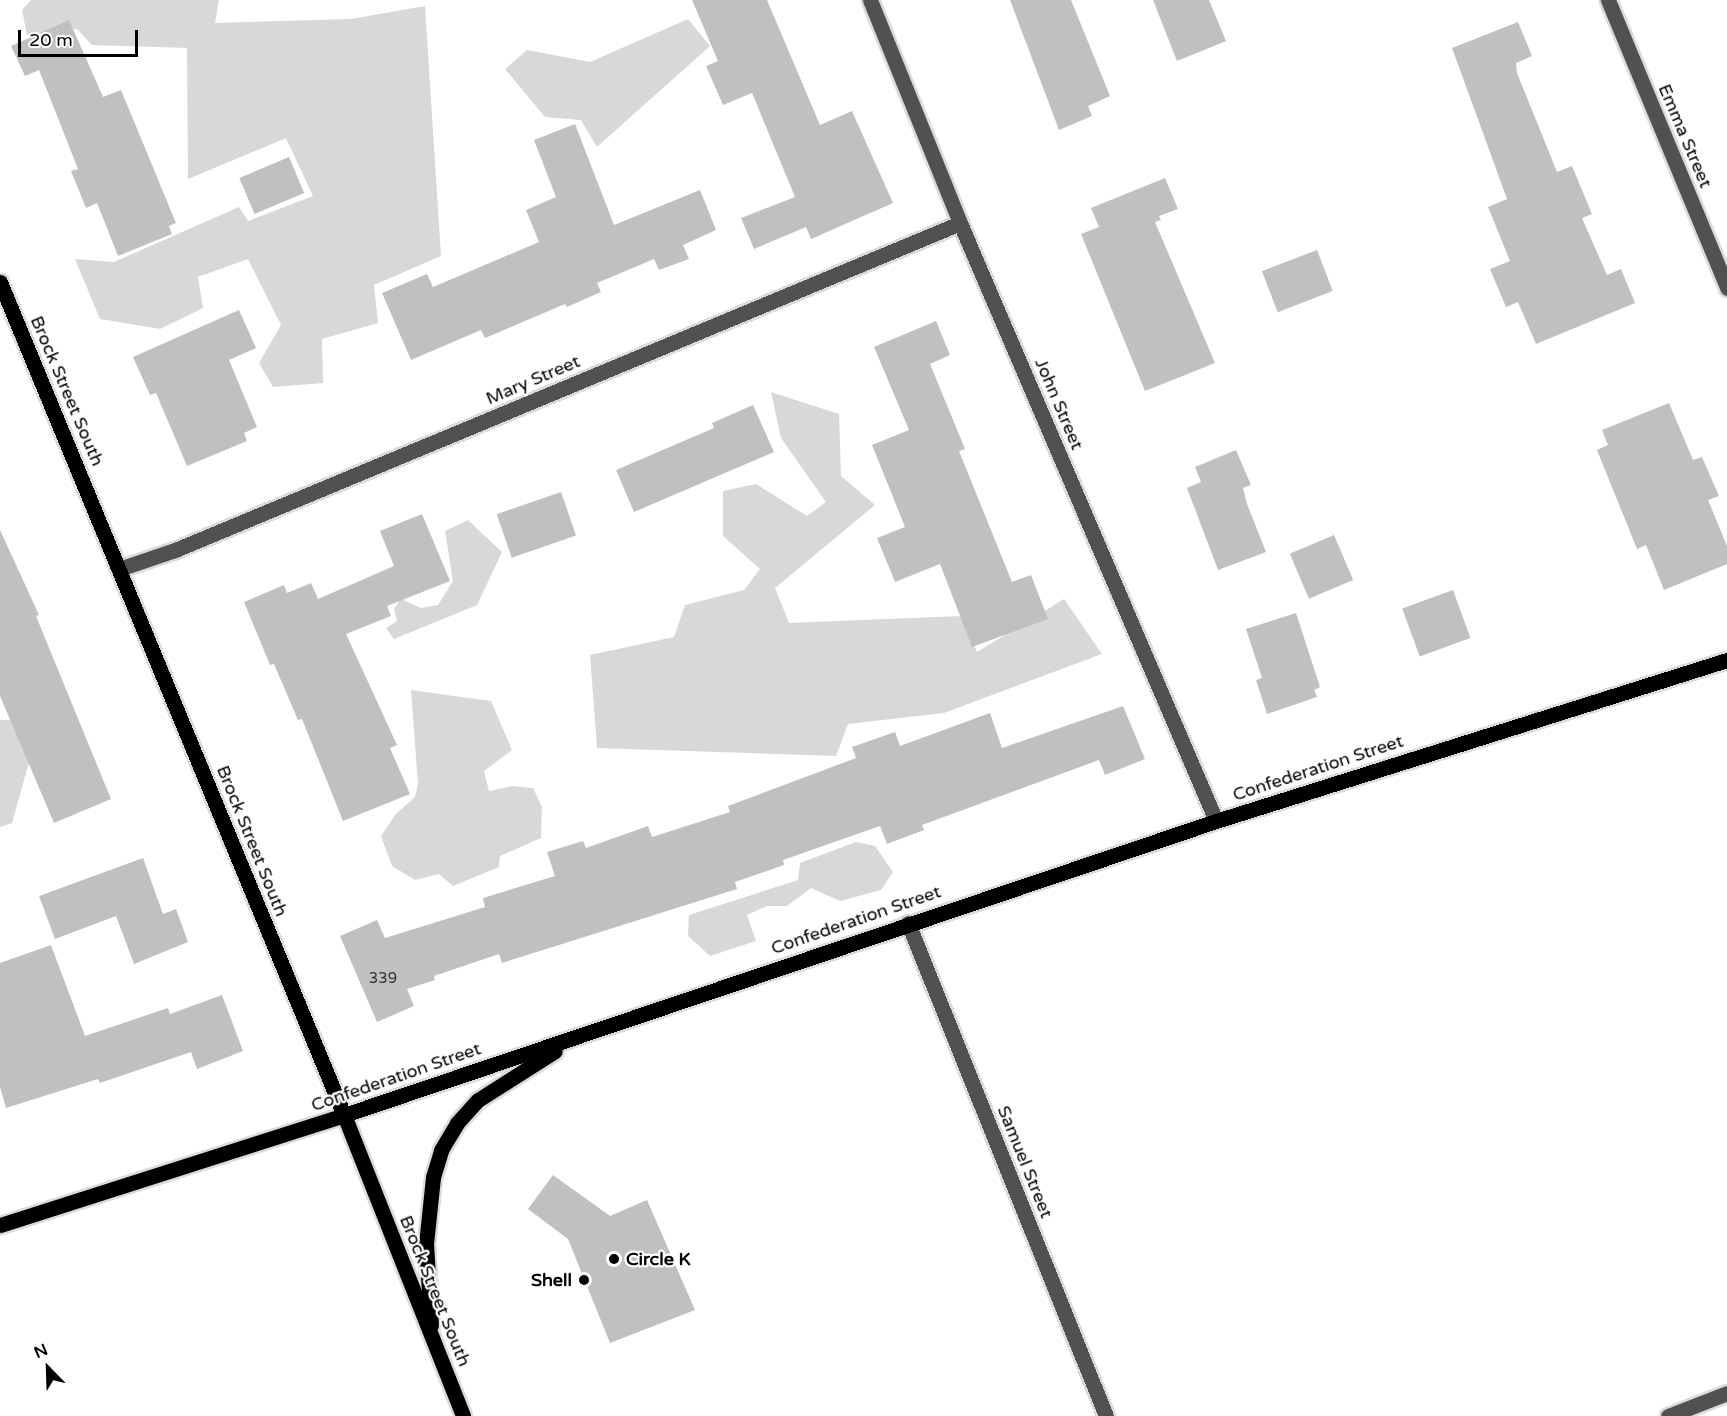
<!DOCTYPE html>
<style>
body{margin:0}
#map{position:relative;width:1727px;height:1416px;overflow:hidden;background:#fff;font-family:"Varela Round",sans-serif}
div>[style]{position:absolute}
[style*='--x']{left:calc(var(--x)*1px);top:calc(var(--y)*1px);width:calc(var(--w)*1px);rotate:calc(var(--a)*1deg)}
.green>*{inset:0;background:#d8d8d8}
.building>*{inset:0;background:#c0c0c0;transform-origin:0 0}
.roads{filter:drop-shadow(2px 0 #dbdbdb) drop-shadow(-2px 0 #dbdbdb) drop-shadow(0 2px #dbdbdb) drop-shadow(0 -2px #dbdbdb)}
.minor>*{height:15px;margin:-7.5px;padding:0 7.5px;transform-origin:7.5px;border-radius:7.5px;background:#515151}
.major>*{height:15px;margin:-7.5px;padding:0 7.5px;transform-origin:7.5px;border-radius:7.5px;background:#000}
.dots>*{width:16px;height:16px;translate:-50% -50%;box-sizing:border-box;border:3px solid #fff;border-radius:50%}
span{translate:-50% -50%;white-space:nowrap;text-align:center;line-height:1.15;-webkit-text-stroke:4.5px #fff;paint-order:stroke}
.number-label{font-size:15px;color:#303030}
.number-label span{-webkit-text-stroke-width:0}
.street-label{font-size:18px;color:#000}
.poi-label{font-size:18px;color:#000;font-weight:700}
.left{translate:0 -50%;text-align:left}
.right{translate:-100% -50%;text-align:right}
.north{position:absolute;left:18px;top:1338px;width:60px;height:60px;-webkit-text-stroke:4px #fff;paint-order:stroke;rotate:337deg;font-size:16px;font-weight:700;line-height:24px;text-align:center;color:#000}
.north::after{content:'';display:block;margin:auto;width:21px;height:27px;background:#000;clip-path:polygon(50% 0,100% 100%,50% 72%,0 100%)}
.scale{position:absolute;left:18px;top:30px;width:120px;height:27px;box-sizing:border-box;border:3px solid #000;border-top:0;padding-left:8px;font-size:18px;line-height:21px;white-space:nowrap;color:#000;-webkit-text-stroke:4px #fff;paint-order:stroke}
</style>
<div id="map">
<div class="green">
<i style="clip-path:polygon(31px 0,219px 0,215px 23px,351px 19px,425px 6px,441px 256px,374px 285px,378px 323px,322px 339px,323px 383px,273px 387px,259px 363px,281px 325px,248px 259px,198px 277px,203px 308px,160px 329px,100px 319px,75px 259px,114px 262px,239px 207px,248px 221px,313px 196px,286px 138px,188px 179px,187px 48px,92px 45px,77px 29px,27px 35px,22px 10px)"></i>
<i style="clip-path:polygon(688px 19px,710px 46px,597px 147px,581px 120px,545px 117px,505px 69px,527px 50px,590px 62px)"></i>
<i style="clip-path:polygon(771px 392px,839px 414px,841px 476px,875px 505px,775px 588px,789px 623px,961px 616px,977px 652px,1064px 599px,1102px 654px,944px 713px,848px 724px,836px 756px,597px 748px,590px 655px,674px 637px,685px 605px,744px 590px,760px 569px,723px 536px,723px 491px,756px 484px,807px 516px,826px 502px,781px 438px)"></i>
<i style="clip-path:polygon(468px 520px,502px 552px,477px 605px,394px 639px,386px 628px,397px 621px,394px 609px,401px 599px,421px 608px,438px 605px,453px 581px,445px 531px)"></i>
<i style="clip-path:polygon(411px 690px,491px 701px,512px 750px,484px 771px,489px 791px,512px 786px,533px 788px,542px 807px,541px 838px,500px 856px,499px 867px,453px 886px,439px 874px,415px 880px,392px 866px,381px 836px,396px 814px,415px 797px,418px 784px)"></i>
<i style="clip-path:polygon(0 720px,25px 720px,34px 745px,12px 823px,0 827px)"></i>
<i style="clip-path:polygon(856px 842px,875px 846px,893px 872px,881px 890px,840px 901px,811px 888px,787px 906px,767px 906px,747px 915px,756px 941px,710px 956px,688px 936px,689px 915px,798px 880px,800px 863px)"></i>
</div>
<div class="building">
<i style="clip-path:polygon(692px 0,767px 0,820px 125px,852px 111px,893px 203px,811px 239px,806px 227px,754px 249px,741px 218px,795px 197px,752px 93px,723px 105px,706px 66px,718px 61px)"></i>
<i style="clip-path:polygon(1010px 0,1071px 0,1110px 96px,1088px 106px,1092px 116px,1059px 130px)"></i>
<i style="clip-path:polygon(1153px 0,1209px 0,1226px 41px,1177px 61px)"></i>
<i style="clip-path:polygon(69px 20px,103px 97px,121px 90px,176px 223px,169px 226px,172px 234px,118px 256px,97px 203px,86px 208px,71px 171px,78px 169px,39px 70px,25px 76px,11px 46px)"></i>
<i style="clip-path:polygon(1518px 22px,1532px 56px,1516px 63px,1517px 73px,1557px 172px,1572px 166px,1592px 214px,1582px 218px,1607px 275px,1621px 269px,1635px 303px,1536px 344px,1518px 302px,1506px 307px,1490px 269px,1510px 261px,1488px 207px,1507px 199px,1452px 48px)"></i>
<i style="clip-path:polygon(575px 124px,614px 225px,700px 190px,716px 230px,683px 245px,689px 259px,659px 270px,654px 259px,597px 283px,601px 292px,567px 307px,565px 304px,485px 338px,481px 330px,411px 360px,382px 293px,427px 274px,433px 287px,539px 242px,526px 210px,556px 197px,534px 140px)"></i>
<i style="left:289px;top:157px;width:39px;height:54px;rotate:67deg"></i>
<i style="clip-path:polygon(1165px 178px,1178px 209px,1159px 216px,1161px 220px,1155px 222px,1215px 363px,1145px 391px,1081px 234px,1099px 227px,1091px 208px)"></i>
<i style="left:1317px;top:250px;width:44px;height:59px;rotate:69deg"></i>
<i style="clip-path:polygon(239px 310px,256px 348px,229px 360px,257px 427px,244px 433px,247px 441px,187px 466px,156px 393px,150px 395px,133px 357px)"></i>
<i style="clip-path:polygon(936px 321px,950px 355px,930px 364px,965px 449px,959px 451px,1012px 582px,1031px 575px,1048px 619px,972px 647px,940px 564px,895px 582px,877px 538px,905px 527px,872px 445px,909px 430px,874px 347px)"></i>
<i style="clip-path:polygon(1669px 403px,1693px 460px,1702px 457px,1719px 496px,1708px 500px,1727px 546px,1727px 564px,1664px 590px,1646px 545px,1637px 549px,1597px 450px,1608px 445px,1602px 430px)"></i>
<i style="clip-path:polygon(753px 405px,774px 452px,634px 512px,616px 470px,714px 428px,712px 423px)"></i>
<i style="clip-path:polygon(1236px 450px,1251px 485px,1243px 488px,1247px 504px,1266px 552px,1218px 570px,1187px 488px,1201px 482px,1195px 467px)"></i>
<i style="left:561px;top:492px;width:46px;height:68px;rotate:71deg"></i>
<i style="clip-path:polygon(422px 514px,450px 581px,387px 606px,391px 616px,346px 634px,397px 745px,390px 748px,410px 794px,343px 821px,302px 719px,298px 720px,274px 664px,270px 665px,244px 602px,284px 585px,287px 593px,311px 583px,318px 599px,394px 566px,380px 531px)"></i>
<i style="clip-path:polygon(0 530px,39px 615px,36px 616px,111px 799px,54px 823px,0 696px)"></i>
<i style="left:1334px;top:535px;width:49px;height:48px;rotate:67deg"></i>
<i style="left:1453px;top:590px;width:51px;height:54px;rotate:70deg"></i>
<i style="clip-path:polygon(1296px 613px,1320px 687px,1314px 690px,1317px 697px,1267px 714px,1256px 680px,1262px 678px,1246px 629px)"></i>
<i style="clip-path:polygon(1123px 706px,1145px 759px,1105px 775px,1099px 760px,922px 825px,924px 830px,887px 844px,880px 826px,783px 860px,784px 865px,735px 882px,737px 889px,502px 963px,499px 954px,434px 976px,435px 980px,407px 989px,414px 1006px,377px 1022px,340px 936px,377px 920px,385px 938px,485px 907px,483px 898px,555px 876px,547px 852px,583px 841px,586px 848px,648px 826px,652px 837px,730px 812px,728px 806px,856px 758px,852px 747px,895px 732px,900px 746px,990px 713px,1002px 748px)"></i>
<i style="clip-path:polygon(143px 858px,163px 914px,176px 909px,188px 942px,134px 964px,116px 916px,55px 939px,39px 896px)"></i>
<i style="clip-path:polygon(51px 945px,85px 1036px,168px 1008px,170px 1014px,222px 995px,243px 1051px,197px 1069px,191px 1052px,100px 1083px,98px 1079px,6px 1108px,0 1087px,0 963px)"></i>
<i style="clip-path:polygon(553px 1175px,610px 1216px,647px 1200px,695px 1310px,610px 1343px,568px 1239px,528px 1209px)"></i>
</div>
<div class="roads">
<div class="minor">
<i style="--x:870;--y:0;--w:240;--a:68"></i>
<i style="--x:960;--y:223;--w:650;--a:66.82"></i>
<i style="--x:1608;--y:0;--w:312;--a:67.5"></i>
<i style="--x:119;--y:569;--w:59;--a:-18.7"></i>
<i style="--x:175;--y:550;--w:850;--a:-22.61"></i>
<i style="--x:908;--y:923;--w:531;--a:68.12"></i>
<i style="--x:1668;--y:1416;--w:63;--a:-21.3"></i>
</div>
<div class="major">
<i style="--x:0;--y:282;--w:901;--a:67.56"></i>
<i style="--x:344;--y:1115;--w:324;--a:68.4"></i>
<i style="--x:0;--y:1225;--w:361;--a:-17.7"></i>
<i style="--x:344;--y:1115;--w:920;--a:-18.63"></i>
<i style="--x:1216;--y:821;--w:536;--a:-17.49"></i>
<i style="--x:431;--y:1325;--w:81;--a:-93.5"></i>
<i style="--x:426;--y:1244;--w:67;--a:-84"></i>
<i style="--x:433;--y:1177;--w:28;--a:-73"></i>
<i style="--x:441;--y:1150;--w:31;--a:-59"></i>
<i style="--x:457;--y:1123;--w:31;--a:-48"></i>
<i style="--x:478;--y:1100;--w:91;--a:-32.5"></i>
</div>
</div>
<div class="dots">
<i style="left:614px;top:1259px;background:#000"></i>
<i style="left:584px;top:1280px;background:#000"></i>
</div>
<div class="number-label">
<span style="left:383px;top:979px">339</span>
</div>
<div class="street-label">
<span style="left:1685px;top:136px;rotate:67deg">Emma Street</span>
<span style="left:533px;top:380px;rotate:-23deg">Mary Street</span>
<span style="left:67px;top:391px;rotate:67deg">Brock Street South</span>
<span style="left:1059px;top:404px;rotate:67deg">John Street</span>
<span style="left:1318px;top:768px;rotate:-18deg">Confederation Street</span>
<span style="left:252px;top:841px;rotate:68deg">Brock Street South</span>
<span style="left:856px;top:920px;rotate:-19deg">Confederation Street</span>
<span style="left:396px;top:1077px;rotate:-19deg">Confederation Street</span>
<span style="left:1025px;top:1162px;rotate:68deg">Samuel Street</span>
<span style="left:435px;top:1291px;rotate:68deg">Brock Street South</span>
</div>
<div class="poi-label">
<span class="left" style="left:626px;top:1259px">Circle K</span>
<span class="right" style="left:572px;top:1280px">Shell</span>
</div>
<div class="north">N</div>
<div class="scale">20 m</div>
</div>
